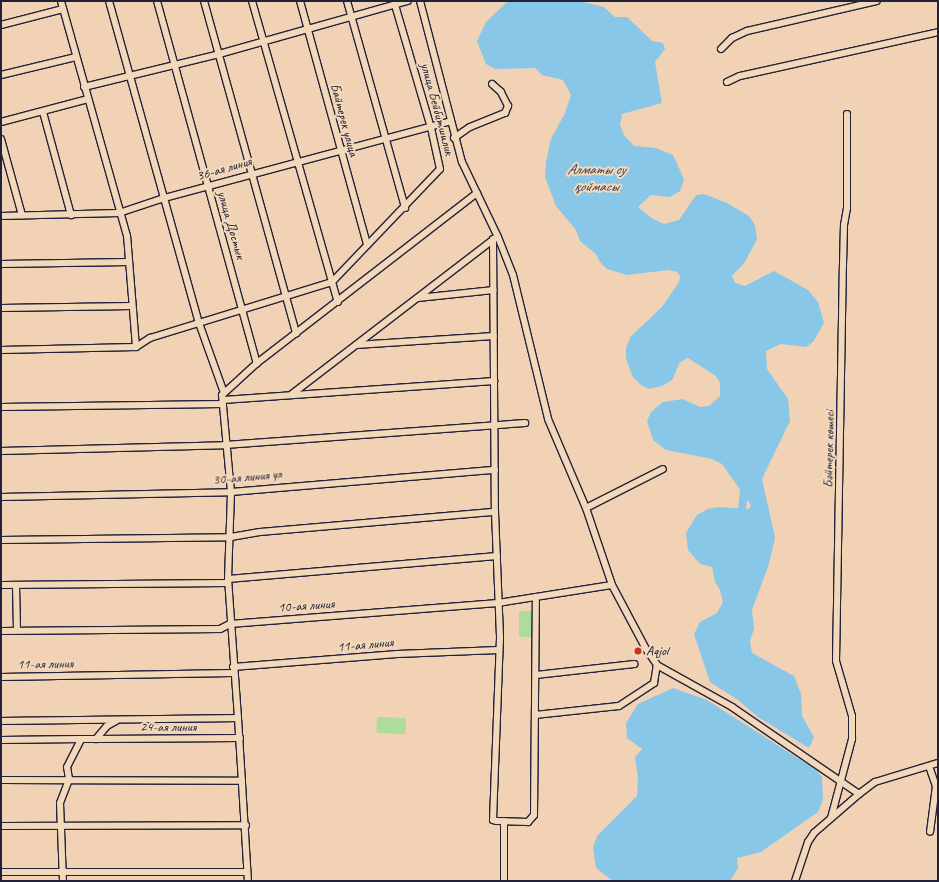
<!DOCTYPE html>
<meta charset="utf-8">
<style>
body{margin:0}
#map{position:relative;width:939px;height:882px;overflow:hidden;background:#f2d2b4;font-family:Caveat,sans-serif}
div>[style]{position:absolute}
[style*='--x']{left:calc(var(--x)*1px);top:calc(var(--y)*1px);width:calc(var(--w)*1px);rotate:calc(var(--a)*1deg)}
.green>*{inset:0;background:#addc9c;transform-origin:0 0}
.water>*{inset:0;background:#88c7e8}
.river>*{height:8px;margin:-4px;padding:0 4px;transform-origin:4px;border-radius:4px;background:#88c7e8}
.roads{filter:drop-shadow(1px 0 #22223b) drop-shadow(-1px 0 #22223b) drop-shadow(0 1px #22223b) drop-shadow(0 -1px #22223b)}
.minor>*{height:6px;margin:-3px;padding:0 3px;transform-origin:3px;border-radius:3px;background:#f3d9ba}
.dots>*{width:11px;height:11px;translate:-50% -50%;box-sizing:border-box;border:2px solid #f3d9ba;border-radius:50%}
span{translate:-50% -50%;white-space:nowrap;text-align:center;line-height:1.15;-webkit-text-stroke:4px #f3d9ba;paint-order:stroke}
.street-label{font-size:14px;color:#22223b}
.poi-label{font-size:14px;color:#22223b}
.left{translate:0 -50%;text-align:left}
.water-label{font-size:15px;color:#36435e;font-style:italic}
.frame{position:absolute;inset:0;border:2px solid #22223b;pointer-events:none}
</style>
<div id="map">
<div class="green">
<i style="left:519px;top:611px;width:13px;height:26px"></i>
<i style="left:377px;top:717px;width:29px;height:16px;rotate:2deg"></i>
</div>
<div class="water">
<i style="clip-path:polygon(508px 1px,579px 1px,604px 7px,615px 17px,627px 17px,652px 41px,663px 43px,665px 49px,655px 62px,662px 103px,622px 114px,620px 125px,624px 135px,634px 146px,656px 148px,673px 155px,684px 179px,680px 191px,670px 197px,651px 195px,638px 207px,653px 219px,664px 224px,679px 220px,696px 195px,704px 194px,727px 203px,749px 216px,755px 225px,757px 239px,745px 262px,732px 276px,735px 283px,745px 286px,774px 271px,808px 290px,818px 302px,824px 323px,813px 342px,806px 347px,781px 344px,766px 351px,767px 369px,788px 399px,790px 421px,762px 479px,775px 538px,769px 564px,752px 610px,754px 629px,750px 641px,752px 653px,794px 676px,801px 694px,802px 716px,814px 737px,809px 748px,758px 717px,738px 700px,710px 682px,694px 634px,700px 622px,717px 613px,723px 602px,720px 590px,715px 582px,712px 567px,700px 564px,688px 550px,686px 533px,697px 515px,708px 509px,718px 507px,749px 509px,751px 505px,722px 464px,712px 459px,666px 450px,653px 440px,647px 421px,651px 412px,663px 402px,683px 399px,700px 407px,709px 406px,720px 396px,720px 383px,716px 376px,688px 358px,680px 362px,672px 380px,662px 386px,649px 389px,641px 385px,633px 377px,626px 359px,626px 348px,631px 336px,662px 307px,679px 282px,680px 276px,677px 272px,669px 270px,627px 275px,607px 269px,600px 262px,596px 254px,580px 241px,576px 230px,556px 206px,545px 177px,546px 162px,551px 139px,565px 113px,571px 95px,563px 80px,542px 75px,535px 68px,495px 69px,486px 64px,477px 41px,486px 22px)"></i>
<i style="clip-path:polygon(673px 688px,707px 700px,816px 770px,822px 777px,823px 800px,818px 812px,761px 852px,737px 858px,738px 868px,730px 881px,613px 881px,596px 868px,593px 848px,597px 836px,637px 796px,638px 778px,635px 757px,642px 749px,627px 738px,626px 723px,638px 704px)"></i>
</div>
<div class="river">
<i style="--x:741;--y:519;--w:36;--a:-84"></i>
</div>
<div class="roads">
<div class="minor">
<i style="--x:109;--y:1;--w:334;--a:74.4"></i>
<i style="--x:199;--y:323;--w:74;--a:70.3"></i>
<i style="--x:157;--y:1;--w:376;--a:74.6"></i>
<i style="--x:204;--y:1;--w:345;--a:74.5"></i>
<i style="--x:252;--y:1;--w:313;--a:74.1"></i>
<i style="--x:300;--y:1;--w:253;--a:74.6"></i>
<i style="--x:347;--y:1;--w:215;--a:74.3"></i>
<i style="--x:420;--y:1;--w:166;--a:75.4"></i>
<i style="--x:462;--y:162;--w:83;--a:64.4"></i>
<i style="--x:498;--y:237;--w:41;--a:68.5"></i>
<i style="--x:513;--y:275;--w:148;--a:76.3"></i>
<i style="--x:548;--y:419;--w:97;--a:66.9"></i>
<i style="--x:586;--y:508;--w:81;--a:71.3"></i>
<i style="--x:612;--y:585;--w:72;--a:62"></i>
<i style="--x:646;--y:649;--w:19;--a:55"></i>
<i style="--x:657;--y:665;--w:86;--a:29.2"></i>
<i style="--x:732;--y:707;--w:154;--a:34.4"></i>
<i style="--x:1;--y:25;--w:64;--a:-14.5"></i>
<i style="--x:721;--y:49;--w:16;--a:-45"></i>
<i style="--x:732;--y:38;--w:17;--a:-25"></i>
<i style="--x:747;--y:31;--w:133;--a:-13"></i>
<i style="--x:1;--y:75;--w:77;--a:-13.5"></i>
<i style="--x:727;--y:82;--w:14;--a:-25"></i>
<i style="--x:740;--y:76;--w:203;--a:-12.5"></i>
<i style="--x:84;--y:87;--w:139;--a:-13.7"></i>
<i style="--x:219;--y:54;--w:196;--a:-15.7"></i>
<i style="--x:43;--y:112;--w:107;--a:74.8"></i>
<i style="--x:1;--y:122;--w:90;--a:-14.8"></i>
<i style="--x:454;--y:138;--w:19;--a:-35"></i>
<i style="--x:470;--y:127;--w:38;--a:-22"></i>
<i style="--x:505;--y:113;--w:8;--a:-67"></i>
<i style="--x:508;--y:106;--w:16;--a:-117"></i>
<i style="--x:501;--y:92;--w:12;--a:-138"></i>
<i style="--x:1;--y:139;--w:79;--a:74.6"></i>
<i style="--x:1;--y:216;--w:118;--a:-1.5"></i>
<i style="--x:119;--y:213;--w:47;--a:-18.4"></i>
<i style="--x:164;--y:198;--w:297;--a:-15"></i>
<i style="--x:493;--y:239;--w:273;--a:89.6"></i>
<i style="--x:495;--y:512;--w:126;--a:87.7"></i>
<i style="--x:500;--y:638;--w:182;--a:92.2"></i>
<i style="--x:493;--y:820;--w:4;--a:14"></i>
<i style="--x:497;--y:821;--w:31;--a:2"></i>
<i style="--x:528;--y:822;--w:9;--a:-49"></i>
<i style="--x:534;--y:815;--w:218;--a:-89.5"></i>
<i style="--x:1;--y:264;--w:128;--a:-0.9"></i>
<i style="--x:418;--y:298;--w:76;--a:-6"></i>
<i style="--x:1;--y:308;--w:131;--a:-0.9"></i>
<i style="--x:356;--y:345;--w:138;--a:-3.7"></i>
<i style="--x:136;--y:347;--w:17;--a:-33"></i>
<i style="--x:150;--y:338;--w:190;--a:-17.1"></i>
<i style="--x:332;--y:282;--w:156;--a:-46.3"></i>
<i style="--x:440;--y:169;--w:42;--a:-102.4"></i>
<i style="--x:431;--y:128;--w:128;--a:-106.3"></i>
<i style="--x:1;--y:350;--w:135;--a:-1.3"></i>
<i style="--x:136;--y:347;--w:111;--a:-94.6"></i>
<i style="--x:127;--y:236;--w:244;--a:-105.7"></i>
<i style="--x:292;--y:394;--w:256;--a:-37.5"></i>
<i style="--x:223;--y:400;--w:272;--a:-4"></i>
<i style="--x:1;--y:407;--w:222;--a:-0.8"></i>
<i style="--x:1;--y:451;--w:224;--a:-1.5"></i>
<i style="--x:225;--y:445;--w:301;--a:-4.2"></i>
<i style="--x:1;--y:497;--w:230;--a:-1.2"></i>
<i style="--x:231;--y:492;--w:265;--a:-4.8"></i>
<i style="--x:586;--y:508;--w:86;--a:-26.9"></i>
<i style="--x:1;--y:540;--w:230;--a:-0.7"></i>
<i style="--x:231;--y:537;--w:29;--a:-10"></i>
<i style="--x:260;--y:532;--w:236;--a:-4.9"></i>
<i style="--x:228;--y:579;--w:270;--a:-4.9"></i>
<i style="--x:1;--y:585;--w:227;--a:-0.5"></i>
<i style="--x:16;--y:585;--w:45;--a:88.7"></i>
<i style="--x:1;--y:631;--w:219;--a:-0.5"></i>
<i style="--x:220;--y:629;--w:11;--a:-27"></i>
<i style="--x:230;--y:624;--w:269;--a:-4.5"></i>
<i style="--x:498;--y:603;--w:115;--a:-9"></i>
<i style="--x:233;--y:667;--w:165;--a:-4.5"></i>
<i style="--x:397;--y:654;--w:102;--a:-2.2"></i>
<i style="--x:536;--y:675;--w:99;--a:-6.4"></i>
<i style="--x:1;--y:677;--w:232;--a:-1"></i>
<i style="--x:535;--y:715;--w:84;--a:-6.1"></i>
<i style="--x:619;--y:706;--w:42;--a:-33.3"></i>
<i style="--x:654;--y:683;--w:18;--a:-81"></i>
<i style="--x:238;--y:718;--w:139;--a:-94.1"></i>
<i style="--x:228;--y:579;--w:87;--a:-88"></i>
<i style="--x:231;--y:492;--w:97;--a:-95.3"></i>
<i style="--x:222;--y:395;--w:47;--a:-42.4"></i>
<i style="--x:257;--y:363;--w:278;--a:-37.7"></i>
<i style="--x:1;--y:721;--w:237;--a:-0.7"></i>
<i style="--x:238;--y:718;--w:163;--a:86.5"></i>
<i style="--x:96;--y:739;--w:144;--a:-0.4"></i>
<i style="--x:1;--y:740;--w:80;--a:-0.7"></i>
<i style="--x:929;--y:766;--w:21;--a:71"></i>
<i style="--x:936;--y:786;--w:46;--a:97.4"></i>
<i style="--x:1;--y:780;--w:241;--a:0.2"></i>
<i style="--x:831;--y:818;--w:82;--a:-75.1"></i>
<i style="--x:852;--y:739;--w:23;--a:-90"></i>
<i style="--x:852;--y:716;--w:57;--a:-106.2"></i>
<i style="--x:836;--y:661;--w:396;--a:-89"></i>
<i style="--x:843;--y:265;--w:40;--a:-88.6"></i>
<i style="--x:844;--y:225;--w:17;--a:-80"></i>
<i style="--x:847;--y:208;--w:94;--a:-90"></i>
<i style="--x:504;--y:821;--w:60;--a:90"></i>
<i style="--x:1;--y:826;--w:245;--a:-0.2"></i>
<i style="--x:1;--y:872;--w:246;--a:0"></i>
<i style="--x:63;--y:881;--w:78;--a:-92.2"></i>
<i style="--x:60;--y:803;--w:26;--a:-69"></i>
<i style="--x:69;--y:779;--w:12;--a:-99"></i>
<i style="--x:67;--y:767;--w:31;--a:-63"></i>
<i style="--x:81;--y:739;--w:15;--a:0"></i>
<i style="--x:96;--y:739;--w:17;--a:-50"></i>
<i style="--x:107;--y:726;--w:10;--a:-29"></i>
<i style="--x:795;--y:881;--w:41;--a:-71.6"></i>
<i style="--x:808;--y:842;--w:11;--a:-56"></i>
<i style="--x:814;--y:833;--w:60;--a:-40.9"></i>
<i style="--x:859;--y:794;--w:20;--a:-37"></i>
<i style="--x:875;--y:782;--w:66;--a:-16.8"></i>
</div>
</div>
<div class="dots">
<i style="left:638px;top:651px;background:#c8321e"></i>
</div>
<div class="street-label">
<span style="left:437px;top:109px;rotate:75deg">улица Бейбитшилик</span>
<span style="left:344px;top:120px;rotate:75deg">Байтерек улица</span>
<span style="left:224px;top:169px;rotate:-16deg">36-ая линия</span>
<span style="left:231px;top:225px;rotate:74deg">улица Достык</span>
<span style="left:829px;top:449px;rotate:-89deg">Бәйтерек көшесі</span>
<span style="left:247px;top:477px;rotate:-5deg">30-ая линия ул</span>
<span style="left:306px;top:606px;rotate:-4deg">10-ая линия</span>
<span style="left:365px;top:645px;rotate:-5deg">11-ая линия</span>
<span style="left:45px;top:664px;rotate:-1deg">11-ая линия</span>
<span style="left:168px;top:727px">24-ая линия</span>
</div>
<div class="poi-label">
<span class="left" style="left:646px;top:651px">Aqjol</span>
</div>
<div class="water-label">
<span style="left:596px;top:178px">Алматы су<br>қоймасы</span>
</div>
<div class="frame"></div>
</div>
